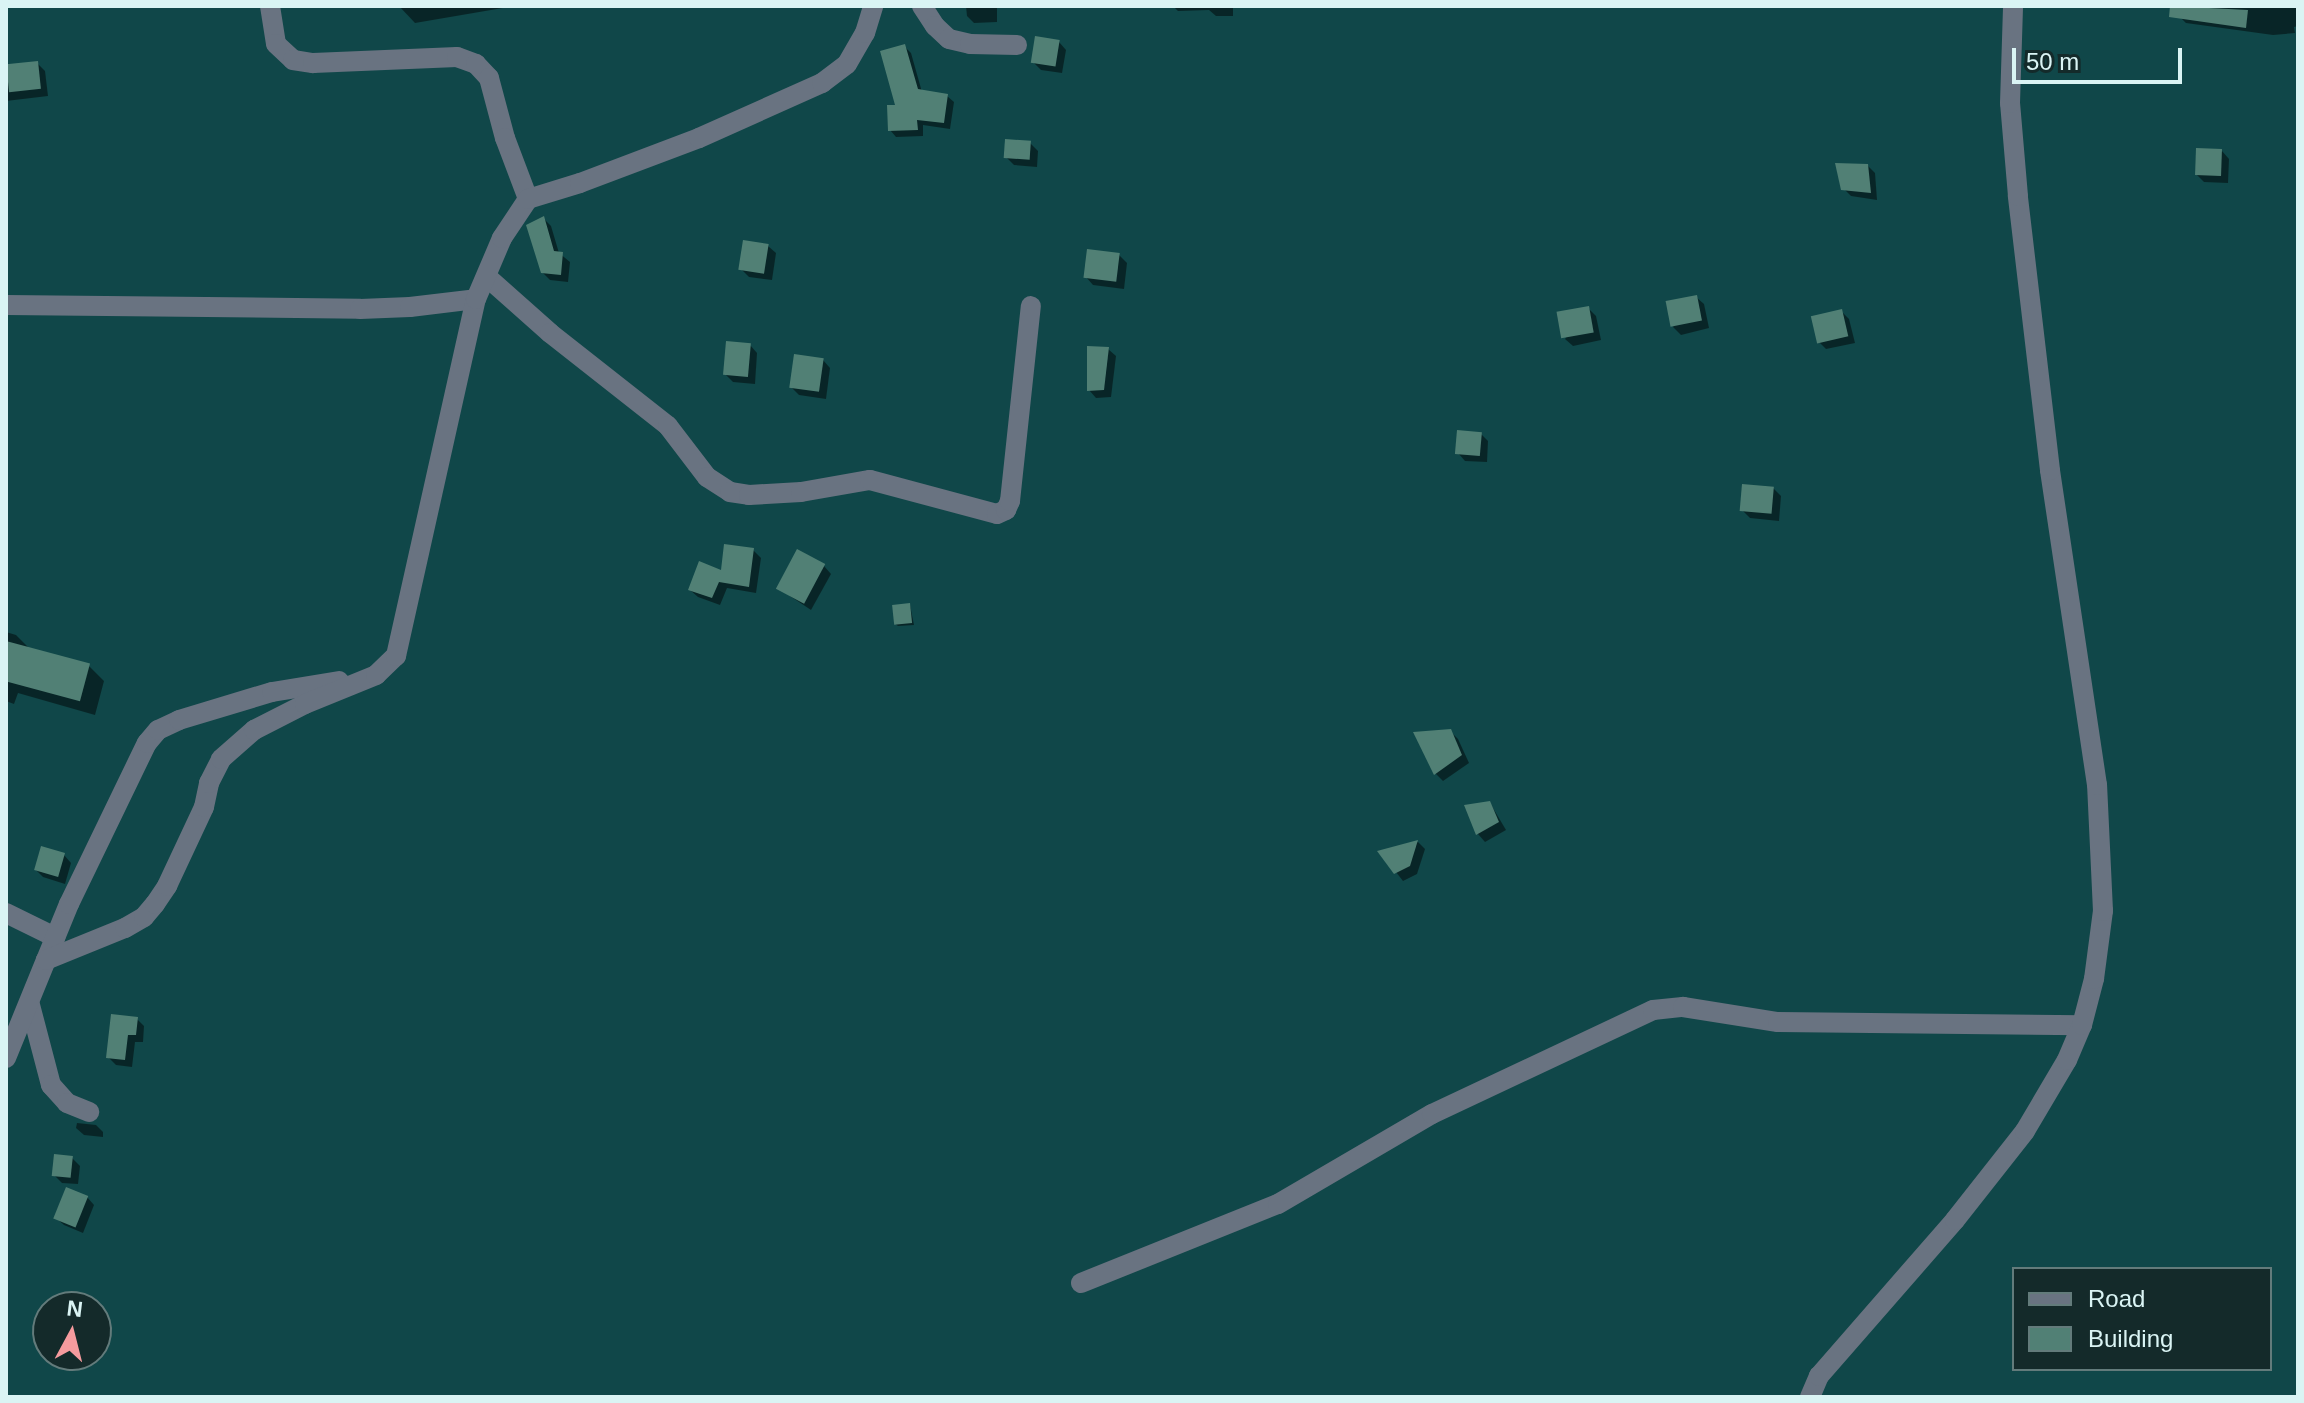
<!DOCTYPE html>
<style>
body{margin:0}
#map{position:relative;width:2304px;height:1403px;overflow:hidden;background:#104749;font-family:Arial,sans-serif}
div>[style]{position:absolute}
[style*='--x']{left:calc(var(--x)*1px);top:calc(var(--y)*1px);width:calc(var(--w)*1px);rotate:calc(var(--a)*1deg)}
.shadow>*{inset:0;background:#0007}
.building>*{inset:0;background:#518075;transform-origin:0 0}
.minor>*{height:20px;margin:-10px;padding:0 10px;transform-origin:10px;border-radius:10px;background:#697381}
span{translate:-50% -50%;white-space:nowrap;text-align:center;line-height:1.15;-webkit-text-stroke:8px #142a2a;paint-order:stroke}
.frame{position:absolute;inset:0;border:8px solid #daf4f4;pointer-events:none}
.legend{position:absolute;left:2012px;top:1267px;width:260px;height:104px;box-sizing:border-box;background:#142a2a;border:2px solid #637b7b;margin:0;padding:10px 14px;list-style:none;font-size:24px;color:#daf4f4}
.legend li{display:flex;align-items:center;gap:16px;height:40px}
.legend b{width:40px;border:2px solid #637b7b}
.north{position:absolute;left:32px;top:1291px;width:80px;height:80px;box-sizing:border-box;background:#142a2a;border:2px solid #637b7b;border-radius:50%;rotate:7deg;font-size:22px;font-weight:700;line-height:32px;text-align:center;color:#daf4f4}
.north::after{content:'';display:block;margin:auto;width:28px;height:36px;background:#f59b9e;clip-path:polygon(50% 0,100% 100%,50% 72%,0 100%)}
.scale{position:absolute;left:2012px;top:48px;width:170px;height:36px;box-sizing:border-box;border:4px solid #daf4f4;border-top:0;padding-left:10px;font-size:24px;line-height:28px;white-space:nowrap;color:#daf4f4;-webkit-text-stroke:6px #142a2a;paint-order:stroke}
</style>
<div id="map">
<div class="shadow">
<i style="clip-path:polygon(399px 6px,515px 6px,415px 23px)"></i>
<i style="clip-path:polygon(966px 6px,997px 6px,997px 22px,974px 23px,967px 16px)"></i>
<i style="clip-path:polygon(1173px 6px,1233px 6px,1233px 16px,1216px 16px,1209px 10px,1178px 11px)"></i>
<i style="clip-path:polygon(2183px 6px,2298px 6px,2298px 26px,2294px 27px,2295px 33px,2273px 35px,2186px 23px,2181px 18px)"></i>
<i style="clip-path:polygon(1059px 42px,1066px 50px,1062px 73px,1041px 70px,1033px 62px)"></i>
<i style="clip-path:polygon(904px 46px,911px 53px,922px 92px,947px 96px,954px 102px,950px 129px,923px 125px,923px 136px,896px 137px,890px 130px,898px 107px)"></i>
<i style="clip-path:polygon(37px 63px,45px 71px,48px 96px,6px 101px,6px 67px)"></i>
<i style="clip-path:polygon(1030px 143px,1038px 151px,1037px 167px,1014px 165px,1006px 157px)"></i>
<i style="clip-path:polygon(2222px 151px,2229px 159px,2228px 183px,2204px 182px,2196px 174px)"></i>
<i style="clip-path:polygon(1867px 165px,1875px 173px,1877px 200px,1851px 196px,1843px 188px)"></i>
<i style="clip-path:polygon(543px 218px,551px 226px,559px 253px,570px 262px,568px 282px,550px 280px,542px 272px,528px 226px)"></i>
<i style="clip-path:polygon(768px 246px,776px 253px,772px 280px,749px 277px,741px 269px)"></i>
<i style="clip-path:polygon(1119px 255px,1127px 263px,1124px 289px,1093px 285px,1086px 277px)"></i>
<i style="clip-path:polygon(1696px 297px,1704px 304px,1709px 328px,1681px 335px,1673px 327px)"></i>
<i style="clip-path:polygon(1588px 308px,1596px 316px,1601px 340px,1573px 346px,1565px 339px)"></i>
<i style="clip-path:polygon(1841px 311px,1849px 319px,1855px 343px,1826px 349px,1819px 342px)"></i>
<i style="clip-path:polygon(750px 345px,757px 353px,755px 384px,733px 382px,725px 374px)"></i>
<i style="clip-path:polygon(1108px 349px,1116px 356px,1111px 397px,1096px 398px,1089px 390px)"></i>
<i style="clip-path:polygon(823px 360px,830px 368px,826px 399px,799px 395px,791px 387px)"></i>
<i style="clip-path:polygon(1481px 434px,1488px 441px,1487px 462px,1465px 461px,1458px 453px)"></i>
<i style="clip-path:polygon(1773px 488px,1781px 496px,1779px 521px,1750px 518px,1742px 510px)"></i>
<i style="clip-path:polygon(753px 550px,761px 558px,756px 593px,727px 588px,720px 605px,698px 597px,690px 590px)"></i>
<i style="clip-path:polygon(824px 566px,831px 574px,811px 610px,778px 588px)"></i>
<i style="clip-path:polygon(910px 605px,914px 625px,898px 626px,894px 623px)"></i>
<i style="clip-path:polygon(6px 632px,16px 635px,31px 650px,89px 666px,104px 681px,95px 715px,18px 693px,14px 704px,6px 701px)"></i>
<i style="clip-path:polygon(1450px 731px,1458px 739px,1469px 763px,1443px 781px,1436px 774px,1416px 733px)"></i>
<i style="clip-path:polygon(1490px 803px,1506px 830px,1485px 842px,1478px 834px,1467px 807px)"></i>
<i style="clip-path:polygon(1418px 842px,1425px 849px,1417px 874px,1403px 881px,1381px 853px)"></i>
<i style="clip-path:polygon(64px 855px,71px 863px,65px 884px,43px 877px,35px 869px)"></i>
<i style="clip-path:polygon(137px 1019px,144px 1026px,143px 1042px,135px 1042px,132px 1067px,116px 1065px,108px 1057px)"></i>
<i style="clip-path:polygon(77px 1123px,96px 1125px,103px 1132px,103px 1137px,84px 1135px,76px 1128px)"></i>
<i style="clip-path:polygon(72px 1158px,80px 1166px,78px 1184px,62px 1183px,54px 1175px)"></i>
<i style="clip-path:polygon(87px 1197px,94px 1205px,83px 1233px,64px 1225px,56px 1218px)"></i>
</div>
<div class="building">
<i style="clip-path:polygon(2170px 6px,2248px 10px,2246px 28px,2169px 17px)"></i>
<i style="left:1035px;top:36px;width:25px;height:27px;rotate:9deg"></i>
<i style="clip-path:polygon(905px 44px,918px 89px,948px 94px,944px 123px,917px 120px,918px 130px,888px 131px,887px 105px,895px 105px,880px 51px)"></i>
<i style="left:38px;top:61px;width:28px;height:32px;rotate:84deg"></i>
<i style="left:1005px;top:139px;width:26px;height:19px;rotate:4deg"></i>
<i style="left:2196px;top:148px;width:26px;height:27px;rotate:2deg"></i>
<i style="clip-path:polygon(1835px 163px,1868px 164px,1871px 193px,1841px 190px)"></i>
<i style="clip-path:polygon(544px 216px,554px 251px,563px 252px,561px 275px,541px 273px,526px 225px)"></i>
<i style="left:743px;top:240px;width:26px;height:30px;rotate:9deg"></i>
<i style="left:1087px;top:249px;width:33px;height:29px;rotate:7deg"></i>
<i style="left:1697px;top:295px;width:26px;height:32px;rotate:79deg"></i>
<i style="left:1589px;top:306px;width:27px;height:33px;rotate:80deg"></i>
<i style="left:1842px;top:309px;width:28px;height:32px;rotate:77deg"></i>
<i style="left:726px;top:341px;width:25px;height:34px;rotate:5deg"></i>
<i style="clip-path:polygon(1087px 346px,1109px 347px,1104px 390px,1087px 391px)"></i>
<i style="left:794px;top:354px;width:30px;height:34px;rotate:8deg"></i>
<i style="left:1457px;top:430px;width:25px;height:24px;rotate:5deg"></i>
<i style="left:1742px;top:484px;width:32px;height:27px;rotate:5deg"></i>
<i style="clip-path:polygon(724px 544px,754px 548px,749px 587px,719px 582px,712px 598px,688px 590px,699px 561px,721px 570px)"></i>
<i style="left:797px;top:549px;width:32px;height:45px;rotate:28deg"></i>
<i style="left:910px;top:603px;width:20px;height:18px;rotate:84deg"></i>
<i style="left:6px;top:641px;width:87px;height:39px;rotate:15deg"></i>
<i style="clip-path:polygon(1451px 729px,1462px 755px,1434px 775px,1413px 732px)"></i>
<i style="clip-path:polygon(1490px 801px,1499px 822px,1476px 835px,1464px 805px)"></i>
<i style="clip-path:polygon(1418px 840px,1410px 866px,1394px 874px,1377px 851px)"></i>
<i style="left:41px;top:846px;width:25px;height:25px;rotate:16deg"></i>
<i style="clip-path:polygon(111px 1014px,138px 1017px,136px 1035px,128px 1035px,125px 1060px,106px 1058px)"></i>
<i style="left:54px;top:1154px;width:19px;height:22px;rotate:6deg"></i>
<i style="left:66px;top:1187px;width:24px;height:34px;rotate:22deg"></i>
</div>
<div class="minor">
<i style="--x:270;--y:6;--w:38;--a:81"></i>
<i style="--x:276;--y:44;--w:23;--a:43"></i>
<i style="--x:293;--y:60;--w:20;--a:9"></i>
<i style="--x:313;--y:63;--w:144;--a:-2.4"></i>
<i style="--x:457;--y:57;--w:20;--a:20"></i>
<i style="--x:476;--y:64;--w:19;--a:47"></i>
<i style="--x:489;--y:78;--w:62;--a:75.1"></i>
<i style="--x:505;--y:138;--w:65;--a:69.3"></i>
<i style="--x:922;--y:6;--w:24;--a:57"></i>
<i style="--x:935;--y:26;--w:19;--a:43"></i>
<i style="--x:949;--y:39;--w:22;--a:13"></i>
<i style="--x:970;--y:44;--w:47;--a:1.2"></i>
<i style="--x:487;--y:277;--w:84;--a:41.6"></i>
<i style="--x:550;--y:333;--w:150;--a:38.2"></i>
<i style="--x:668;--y:426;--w:64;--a:52.6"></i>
<i style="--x:707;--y:477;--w:27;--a:33"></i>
<i style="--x:730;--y:492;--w:19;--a:9"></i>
<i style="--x:749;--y:495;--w:52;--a:-3.3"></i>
<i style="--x:801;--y:492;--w:70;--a:-9.9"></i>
<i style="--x:870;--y:480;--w:131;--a:15"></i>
<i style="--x:997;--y:514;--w:10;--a:-24"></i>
<i style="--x:1006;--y:510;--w:10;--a:-66"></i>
<i style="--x:1010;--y:501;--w:196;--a:-83.9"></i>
<i style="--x:6;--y:305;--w:354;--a:0.6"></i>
<i style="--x:360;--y:309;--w:50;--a:-2.3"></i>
<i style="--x:410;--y:307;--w:66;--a:-6.9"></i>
<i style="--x:6;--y:913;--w:55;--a:26.1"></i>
<i style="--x:46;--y:960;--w:61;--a:-67.7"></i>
<i style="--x:69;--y:904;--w:179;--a:-64.2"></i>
<i style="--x:147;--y:743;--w:17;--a:-50"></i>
<i style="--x:158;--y:730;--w:23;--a:-25"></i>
<i style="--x:179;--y:720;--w:97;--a:-16.8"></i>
<i style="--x:272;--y:692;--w:68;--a:-9.3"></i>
<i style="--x:30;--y:1005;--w:83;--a:75.3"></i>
<i style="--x:51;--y:1085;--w:24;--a:48"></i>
<i style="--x:67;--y:1103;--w:24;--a:22"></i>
<i style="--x:6;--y:1058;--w:106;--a:-67.8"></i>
<i style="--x:46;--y:960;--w:85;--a:-22.1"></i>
<i style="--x:125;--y:928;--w:22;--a:-30"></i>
<i style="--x:144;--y:917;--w:17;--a:-50"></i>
<i style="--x:155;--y:904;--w:22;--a:-56"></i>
<i style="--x:167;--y:886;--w:87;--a:-64.9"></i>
<i style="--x:204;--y:807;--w:25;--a:-78"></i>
<i style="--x:209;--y:783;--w:27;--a:-63"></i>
<i style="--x:221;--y:759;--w:44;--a:-41.3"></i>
<i style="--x:254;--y:730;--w:57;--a:-27"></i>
<i style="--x:305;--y:704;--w:77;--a:-22.2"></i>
<i style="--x:376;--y:675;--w:28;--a:-44"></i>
<i style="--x:396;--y:656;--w:366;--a:-77.4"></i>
<i style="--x:476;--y:299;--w:66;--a:-66.9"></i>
<i style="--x:502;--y:238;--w:47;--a:-56.3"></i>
<i style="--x:528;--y:199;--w:54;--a:-17.1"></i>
<i style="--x:580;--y:183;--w:127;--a:-20.7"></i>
<i style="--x:699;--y:138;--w:135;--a:-24.1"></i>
<i style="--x:822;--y:83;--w:31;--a:-37"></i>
<i style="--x:847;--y:64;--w:36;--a:-60"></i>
<i style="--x:865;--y:33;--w:28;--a:-73"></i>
<i style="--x:1081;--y:1283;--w:212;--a:-21.9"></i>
<i style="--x:1278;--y:1204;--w:178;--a:-30.3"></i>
<i style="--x:1432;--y:1114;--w:244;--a:-25.2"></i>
<i style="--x:1653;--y:1010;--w:30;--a:-6"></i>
<i style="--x:1683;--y:1007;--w:96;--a:9"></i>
<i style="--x:1778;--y:1022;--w:304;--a:0.6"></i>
<i style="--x:1810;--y:1397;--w:23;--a:-67"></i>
<i style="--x:1819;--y:1376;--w:207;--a:-48.9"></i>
<i style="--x:1955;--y:1220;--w:113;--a:-51.8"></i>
<i style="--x:2025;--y:1131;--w:82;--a:-59.4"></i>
<i style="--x:2067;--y:1060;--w:38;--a:-67"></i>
<i style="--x:2082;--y:1025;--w:48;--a:-75.4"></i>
<i style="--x:2094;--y:979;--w:69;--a:-82.5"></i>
<i style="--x:2103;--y:911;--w:126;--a:-92.7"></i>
<i style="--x:2097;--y:785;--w:318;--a:-98.5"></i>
<i style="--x:2050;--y:470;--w:276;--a:-96.7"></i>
<i style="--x:2018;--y:196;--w:93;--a:-94.9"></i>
<i style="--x:2010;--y:103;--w:97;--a:-88.2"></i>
</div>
<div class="frame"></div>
<ul class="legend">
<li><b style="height:10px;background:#697381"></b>Road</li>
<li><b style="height:22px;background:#518075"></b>Building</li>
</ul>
<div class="north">N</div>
<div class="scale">50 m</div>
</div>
